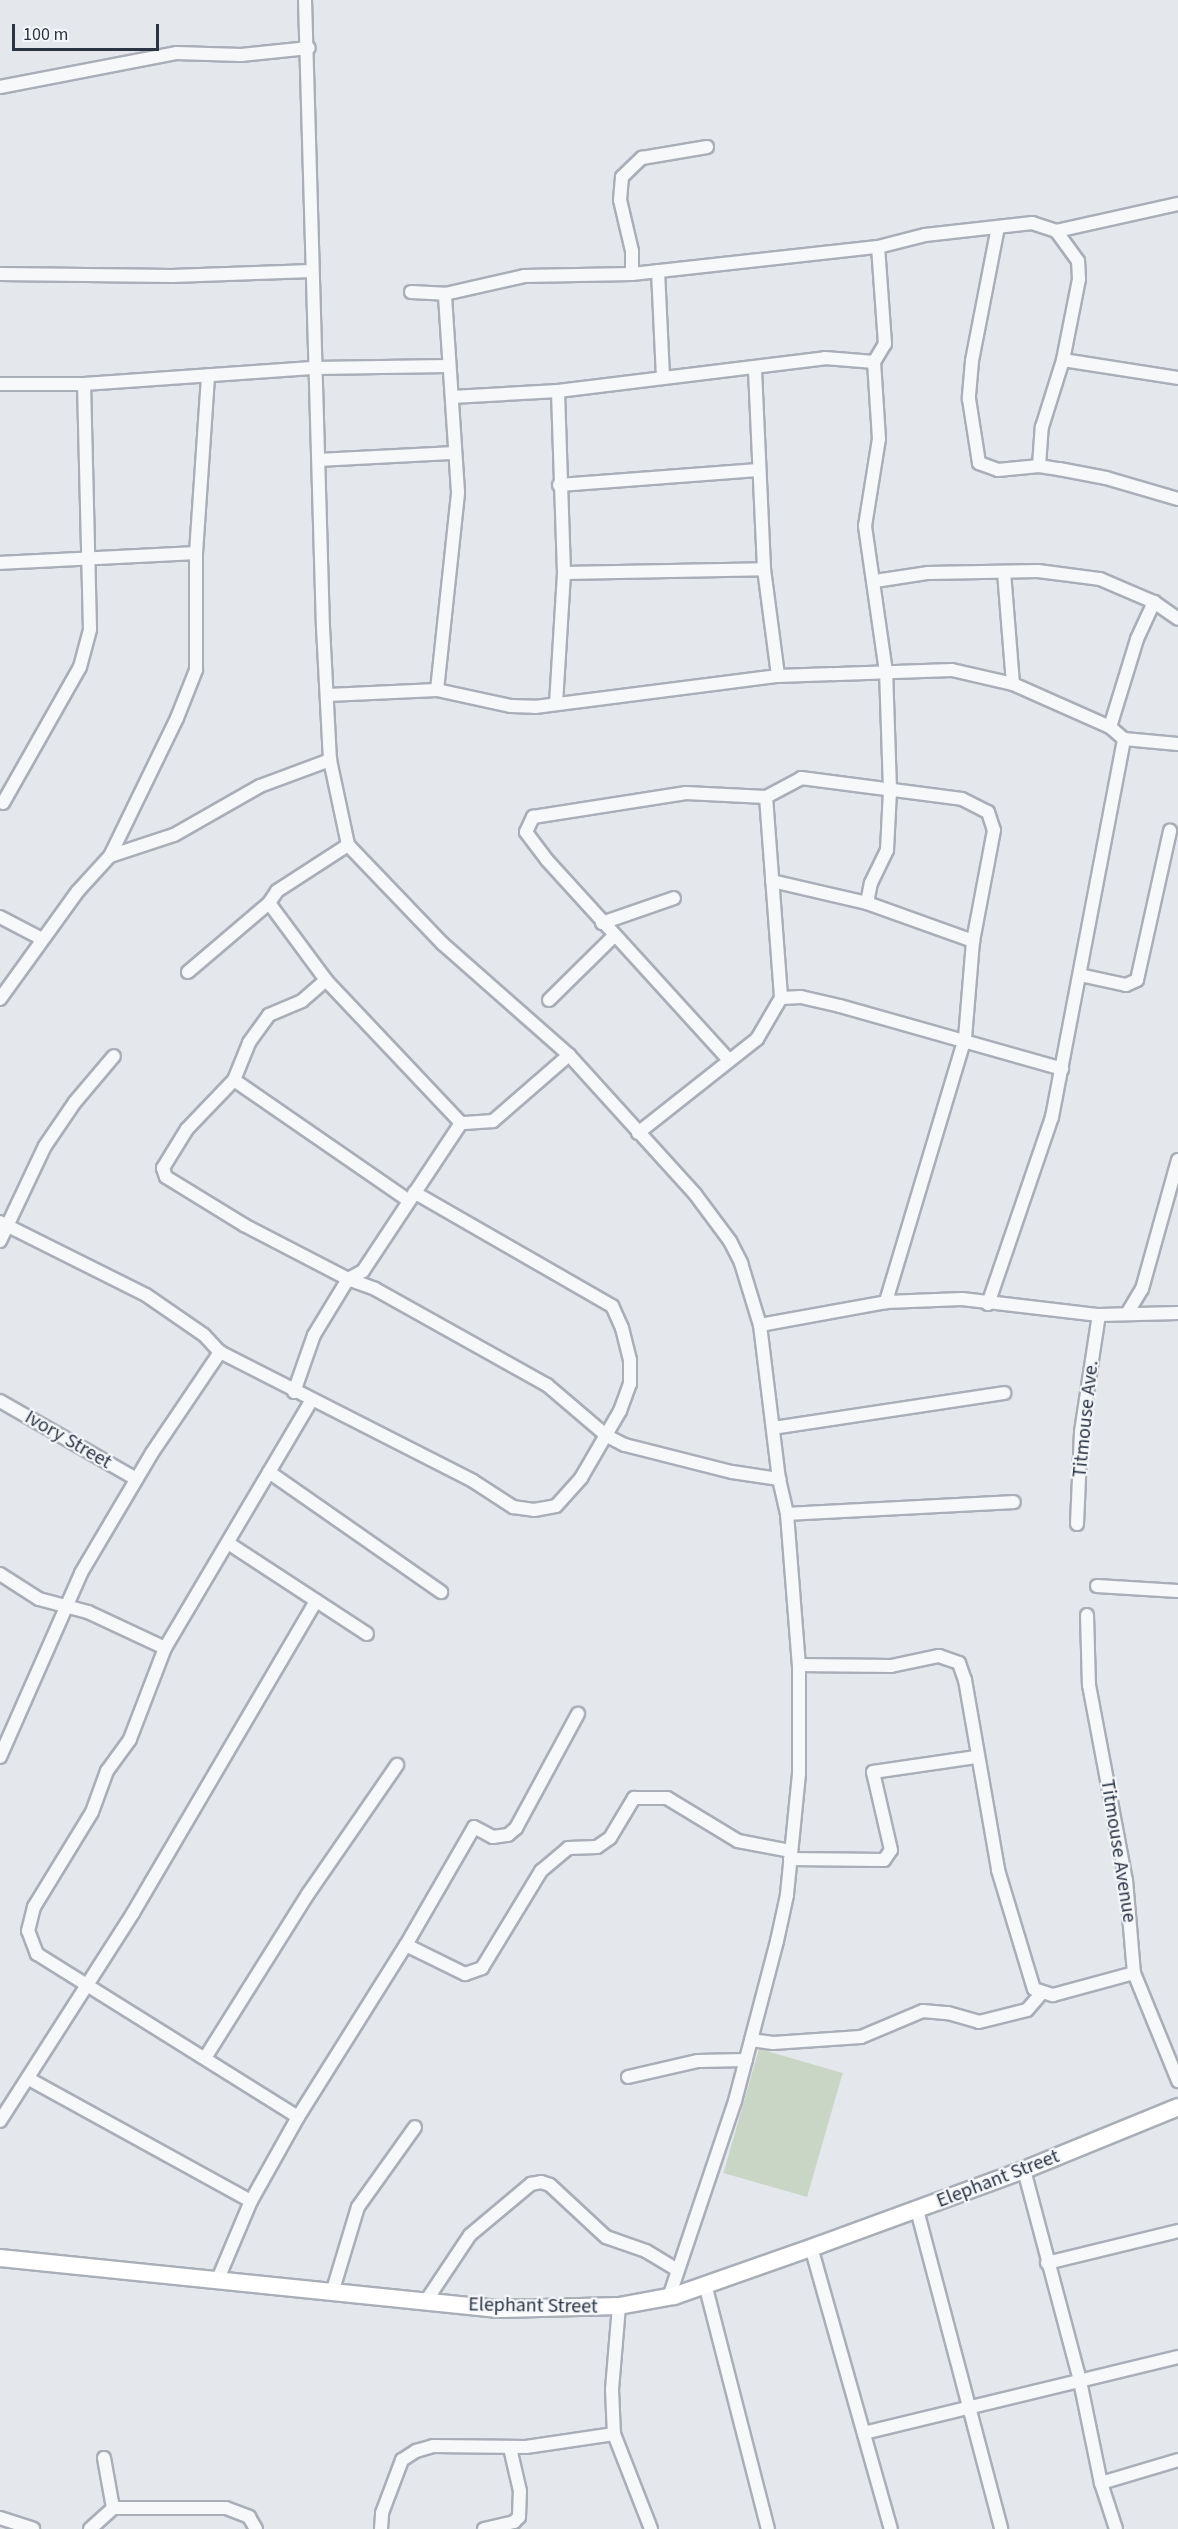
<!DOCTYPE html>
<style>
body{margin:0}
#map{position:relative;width:1178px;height:2529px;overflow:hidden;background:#e4e7ec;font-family:"Source Sans 3",sans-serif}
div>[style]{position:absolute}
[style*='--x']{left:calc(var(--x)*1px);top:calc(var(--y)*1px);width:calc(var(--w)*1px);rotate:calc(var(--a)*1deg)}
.green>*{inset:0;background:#c9d6c5;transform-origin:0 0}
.roads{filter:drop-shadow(2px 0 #a9aeb7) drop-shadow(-2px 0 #a9aeb7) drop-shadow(0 2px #a9aeb7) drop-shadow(0 -2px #a9aeb7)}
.minor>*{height:12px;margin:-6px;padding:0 6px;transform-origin:6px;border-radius:6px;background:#f7f8fa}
.major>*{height:16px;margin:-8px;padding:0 8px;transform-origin:8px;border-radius:8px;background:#fff}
span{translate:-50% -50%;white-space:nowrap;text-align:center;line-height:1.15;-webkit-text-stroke:4.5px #f4f6f9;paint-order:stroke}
.street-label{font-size:20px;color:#2b3445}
.scale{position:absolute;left:12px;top:24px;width:147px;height:27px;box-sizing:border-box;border:3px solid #2b3445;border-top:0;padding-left:8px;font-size:18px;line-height:21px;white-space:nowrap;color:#2b3445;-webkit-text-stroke:4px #f4f6f9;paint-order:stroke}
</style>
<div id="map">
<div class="green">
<i style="left:759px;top:2049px;width:87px;height:129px;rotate:16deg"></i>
</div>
<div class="roads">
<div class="minor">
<i style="--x:305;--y:0;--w:627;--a:88.36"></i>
<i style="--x:323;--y:627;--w:133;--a:87"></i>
<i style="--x:330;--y:760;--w:87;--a:78"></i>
<i style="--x:348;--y:845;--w:137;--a:46.2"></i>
<i style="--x:443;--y:944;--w:168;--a:41.4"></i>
<i style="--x:569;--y:1055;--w:188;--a:47.8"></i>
<i style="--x:695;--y:1194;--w:59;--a:53.3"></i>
<i style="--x:730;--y:1241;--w:25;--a:63"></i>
<i style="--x:741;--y:1263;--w:65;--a:73"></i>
<i style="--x:760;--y:1325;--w:155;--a:83"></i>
<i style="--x:779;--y:1479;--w:36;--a:77"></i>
<i style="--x:787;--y:1514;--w:151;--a:85.5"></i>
<i style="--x:799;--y:1665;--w:109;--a:90"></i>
<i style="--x:799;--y:1774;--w:122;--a:95.7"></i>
<i style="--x:787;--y:1895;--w:47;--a:102.3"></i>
<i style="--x:777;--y:1941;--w:165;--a:104.7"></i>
<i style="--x:735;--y:2101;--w:207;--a:108.6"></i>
<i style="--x:0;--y:87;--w:179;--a:-10.9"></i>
<i style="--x:176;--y:53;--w:65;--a:1.8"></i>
<i style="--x:241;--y:55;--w:68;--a:-5.9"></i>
<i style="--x:998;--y:227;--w:136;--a:101"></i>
<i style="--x:972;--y:361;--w:38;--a:95"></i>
<i style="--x:969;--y:399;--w:65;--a:81.1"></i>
<i style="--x:979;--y:463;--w:20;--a:20"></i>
<i style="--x:998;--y:470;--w:41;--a:-5.6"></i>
<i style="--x:1039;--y:466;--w:20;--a:9"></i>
<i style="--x:1059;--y:469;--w:48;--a:10.8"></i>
<i style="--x:1106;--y:478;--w:75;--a:16.3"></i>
<i style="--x:658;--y:271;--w:106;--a:87.3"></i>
<i style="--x:0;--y:274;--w:172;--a:0.7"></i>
<i style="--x:172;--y:276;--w:140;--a:-2"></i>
<i style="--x:632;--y:274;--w:23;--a:-90"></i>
<i style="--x:632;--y:251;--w:52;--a:-103.2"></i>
<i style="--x:620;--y:200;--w:23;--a:-85"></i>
<i style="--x:622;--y:177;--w:28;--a:-44"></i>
<i style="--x:642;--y:158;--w:66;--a:-9.6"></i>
<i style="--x:411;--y:292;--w:34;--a:3"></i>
<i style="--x:445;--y:294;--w:81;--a:-12.8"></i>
<i style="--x:524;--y:276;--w:108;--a:-1.1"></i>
<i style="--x:632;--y:274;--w:247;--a:-6.3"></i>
<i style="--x:878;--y:247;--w:49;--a:-14.3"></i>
<i style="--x:925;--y:235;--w:108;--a:-6.4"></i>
<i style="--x:1032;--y:223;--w:25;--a:18"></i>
<i style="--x:1056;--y:231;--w:125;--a:-12.5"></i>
<i style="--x:1063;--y:360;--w:116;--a:8.9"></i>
<i style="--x:755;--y:370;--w:199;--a:87.4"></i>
<i style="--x:764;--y:569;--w:108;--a:82.5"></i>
<i style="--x:0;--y:384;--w:84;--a:0"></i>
<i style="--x:84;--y:384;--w:232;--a:-4"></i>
<i style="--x:315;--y:368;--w:133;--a:-0.9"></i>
<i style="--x:452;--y:397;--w:106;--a:-3.2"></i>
<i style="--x:558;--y:391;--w:269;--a:-7"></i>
<i style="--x:825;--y:358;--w:49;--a:4.7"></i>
<i style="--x:319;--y:460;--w:135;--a:-3"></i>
<i style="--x:1039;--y:466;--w:39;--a:-86"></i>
<i style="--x:1042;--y:427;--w:70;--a:-72.6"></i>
<i style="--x:1063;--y:360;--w:83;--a:-78.8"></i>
<i style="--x:1079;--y:279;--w:18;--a:-93"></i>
<i style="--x:1078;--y:261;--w:37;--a:-126"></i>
<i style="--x:559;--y:485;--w:200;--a:-4.3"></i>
<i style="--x:0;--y:563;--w:196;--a:-2.9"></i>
<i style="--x:1004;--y:572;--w:112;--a:85.4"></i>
<i style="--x:564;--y:573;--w:200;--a:-1.1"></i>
<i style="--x:875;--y:581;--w:54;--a:-8.6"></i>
<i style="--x:928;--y:573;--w:110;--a:-1"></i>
<i style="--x:1038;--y:571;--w:63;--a:7.4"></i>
<i style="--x:1100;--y:579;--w:59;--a:23.1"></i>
<i style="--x:1154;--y:602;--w:29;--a:35"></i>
<i style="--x:437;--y:690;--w:199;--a:-83.9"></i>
<i style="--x:458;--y:492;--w:198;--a:-93.8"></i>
<i style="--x:328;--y:695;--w:109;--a:-2.6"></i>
<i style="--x:437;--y:690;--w:76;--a:12.2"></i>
<i style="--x:511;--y:706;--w:24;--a:2"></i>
<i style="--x:535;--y:707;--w:245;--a:-7.3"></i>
<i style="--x:778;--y:676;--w:174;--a:-2"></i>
<i style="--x:952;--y:670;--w:63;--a:12.9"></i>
<i style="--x:1013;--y:684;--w:106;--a:23.9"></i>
<i style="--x:1110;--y:727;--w:18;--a:41"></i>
<i style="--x:1124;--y:739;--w:54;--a:5.3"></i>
<i style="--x:556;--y:704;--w:131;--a:-86.5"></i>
<i style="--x:564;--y:573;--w:182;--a:-91.9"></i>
<i style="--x:1110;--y:727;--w:92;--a:-72.9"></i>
<i style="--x:1137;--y:639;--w:41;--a:-65.3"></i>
<i style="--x:766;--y:797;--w:202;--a:85.7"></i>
<i style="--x:3;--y:803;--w:156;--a:-60.5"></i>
<i style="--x:80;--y:667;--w:39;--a:-75"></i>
<i style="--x:90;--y:629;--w:245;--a:-91.4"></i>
<i style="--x:110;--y:856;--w:153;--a:-64.1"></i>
<i style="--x:177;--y:718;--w:52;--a:-68.4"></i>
<i style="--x:196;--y:670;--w:117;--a:-90"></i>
<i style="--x:196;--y:553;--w:178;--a:-86.1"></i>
<i style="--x:772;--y:881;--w:98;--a:13"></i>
<i style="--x:867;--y:903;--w:113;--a:19.7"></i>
<i style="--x:269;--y:903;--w:96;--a:53.5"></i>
<i style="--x:867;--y:903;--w:20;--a:-79"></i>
<i style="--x:871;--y:883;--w:37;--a:-64"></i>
<i style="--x:887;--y:850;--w:60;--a:-87.1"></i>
<i style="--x:890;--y:790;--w:118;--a:-91.9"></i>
<i style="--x:886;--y:672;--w:148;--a:-98.2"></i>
<i style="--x:865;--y:526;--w:88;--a:-80.9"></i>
<i style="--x:879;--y:439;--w:77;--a:-93.7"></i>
<i style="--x:874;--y:362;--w:21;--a:-59"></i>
<i style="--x:885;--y:344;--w:97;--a:-94.1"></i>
<i style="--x:0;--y:917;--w:47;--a:27.6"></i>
<i style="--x:602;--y:923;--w:76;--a:-19.1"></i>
<i style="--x:188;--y:972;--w:106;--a:-40.4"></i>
<i style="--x:269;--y:903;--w:14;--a:-56"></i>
<i style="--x:277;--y:891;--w:85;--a:-32.9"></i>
<i style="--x:1080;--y:975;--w:47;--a:12.3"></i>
<i style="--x:1126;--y:985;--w:12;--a:-24"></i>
<i style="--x:1137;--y:980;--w:153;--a:-77.5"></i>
<i style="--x:0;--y:999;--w:133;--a:-54.2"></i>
<i style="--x:78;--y:891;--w:47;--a:-47.6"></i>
<i style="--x:110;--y:856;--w:67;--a:-18.2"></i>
<i style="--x:174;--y:835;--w:99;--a:-29.7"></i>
<i style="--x:260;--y:786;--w:75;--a:-20.4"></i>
<i style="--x:549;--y:1000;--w:91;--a:-44.6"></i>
<i style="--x:569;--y:1055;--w:101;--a:139"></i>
<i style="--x:493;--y:1121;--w:32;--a:176"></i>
<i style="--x:461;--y:1123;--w:197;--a:-133.4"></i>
<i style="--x:326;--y:980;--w:32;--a:139"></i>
<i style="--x:302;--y:1001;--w:36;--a:157"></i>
<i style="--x:269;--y:1015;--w:34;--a:126"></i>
<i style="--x:249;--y:1043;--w:40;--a:112"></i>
<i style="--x:234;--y:1080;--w:68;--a:133.8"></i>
<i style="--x:187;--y:1129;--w:46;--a:121.6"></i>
<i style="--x:163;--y:1168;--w:9;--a:72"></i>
<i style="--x:166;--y:1177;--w:92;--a:31.6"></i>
<i style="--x:244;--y:1225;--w:117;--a:27.4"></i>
<i style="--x:348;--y:1279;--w:29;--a:20"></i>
<i style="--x:375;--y:1289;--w:197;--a:29.2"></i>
<i style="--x:547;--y:1385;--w:79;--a:40.4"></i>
<i style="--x:607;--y:1436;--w:20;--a:27"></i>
<i style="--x:625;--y:1445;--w:110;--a:14.2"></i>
<i style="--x:732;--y:1472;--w:48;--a:8.5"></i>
<i style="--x:728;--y:1059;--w:269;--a:-132.3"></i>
<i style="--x:547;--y:860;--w:35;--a:-127"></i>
<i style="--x:526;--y:832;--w:17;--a:-65"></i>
<i style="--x:533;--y:817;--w:155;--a:-8.9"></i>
<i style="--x:686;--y:793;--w:80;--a:2.9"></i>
<i style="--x:766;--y:797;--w:40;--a:-28"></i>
<i style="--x:801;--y:778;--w:162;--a:7.4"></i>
<i style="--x:962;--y:799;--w:29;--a:27"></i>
<i style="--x:988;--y:812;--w:19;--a:72"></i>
<i style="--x:994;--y:830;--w:113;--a:100.7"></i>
<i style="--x:973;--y:941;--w:97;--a:94.7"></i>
<i style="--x:965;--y:1038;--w:276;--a:106.7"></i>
<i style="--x:234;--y:1080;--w:211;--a:34.6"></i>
<i style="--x:638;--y:1133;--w:152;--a:-38.3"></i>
<i style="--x:757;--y:1039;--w:48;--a:-59.7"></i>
<i style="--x:781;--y:998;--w:20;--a:-3"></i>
<i style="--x:801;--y:997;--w:40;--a:13"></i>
<i style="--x:840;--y:1006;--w:231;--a:15.8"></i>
<i style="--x:0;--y:1222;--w:163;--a:26.6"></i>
<i style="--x:146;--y:1295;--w:70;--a:34.6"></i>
<i style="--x:204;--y:1335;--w:23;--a:47"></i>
<i style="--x:220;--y:1352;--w:284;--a:27"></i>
<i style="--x:473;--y:1481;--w:48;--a:33"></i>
<i style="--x:513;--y:1507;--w:21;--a:8"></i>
<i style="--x:534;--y:1510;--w:22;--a:-10"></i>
<i style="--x:556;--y:1506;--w:38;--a:-48"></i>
<i style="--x:581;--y:1478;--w:78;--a:-59.8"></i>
<i style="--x:620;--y:1411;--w:29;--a:-70"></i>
<i style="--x:630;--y:1384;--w:24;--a:-90"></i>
<i style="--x:630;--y:1360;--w:33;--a:-104"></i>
<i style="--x:622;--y:1328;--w:24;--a:-114"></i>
<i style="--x:612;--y:1306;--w:228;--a:-150.1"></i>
<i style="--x:0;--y:1241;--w:105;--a:-64.7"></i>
<i style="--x:45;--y:1146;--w:53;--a:-55.7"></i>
<i style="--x:75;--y:1102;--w:60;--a:-49.7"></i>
<i style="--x:988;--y:1304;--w:198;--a:-71.1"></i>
<i style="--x:1052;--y:1117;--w:385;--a:-79.2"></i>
<i style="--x:1128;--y:1312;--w:27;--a:-59"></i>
<i style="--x:1142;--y:1289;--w:134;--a:-74.4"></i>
<i style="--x:760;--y:1325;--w:128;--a:-10.3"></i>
<i style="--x:886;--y:1302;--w:76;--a:-2.3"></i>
<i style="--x:962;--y:1299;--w:138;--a:6.7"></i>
<i style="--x:1099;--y:1315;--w:79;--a:-1.5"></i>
<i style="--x:294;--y:1392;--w:60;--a:-70.7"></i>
<i style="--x:314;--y:1335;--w:66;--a:-58.7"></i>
<i style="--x:348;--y:1279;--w:17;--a:-28"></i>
<i style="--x:363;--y:1271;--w:178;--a:-56.5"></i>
<i style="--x:0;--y:1401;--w:157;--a:29.8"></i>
<i style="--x:773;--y:1428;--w:234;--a:-8.6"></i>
<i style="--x:269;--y:1472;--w:210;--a:34.9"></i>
<i style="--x:787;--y:1514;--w:227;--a:-3"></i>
<i style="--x:1077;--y:1524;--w:92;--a:-87.5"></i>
<i style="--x:1081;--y:1432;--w:118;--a:-81.3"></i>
<i style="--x:228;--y:1543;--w:166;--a:33.2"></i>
<i style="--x:0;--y:1574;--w:46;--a:32.7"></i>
<i style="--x:39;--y:1599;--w:51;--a:14.9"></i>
<i style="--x:88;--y:1612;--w:85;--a:25.1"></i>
<i style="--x:1097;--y:1586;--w:81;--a:3.5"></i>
<i style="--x:1087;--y:1615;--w:70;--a:88.4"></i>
<i style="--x:1089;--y:1685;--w:198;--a:79.3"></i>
<i style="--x:1126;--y:1880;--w:93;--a:85.1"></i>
<i style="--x:1134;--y:1973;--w:117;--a:67.8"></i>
<i style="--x:799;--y:1665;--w:92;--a:0.6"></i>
<i style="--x:891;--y:1666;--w:49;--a:-11.8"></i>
<i style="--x:939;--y:1656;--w:21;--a:19"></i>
<i style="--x:959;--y:1663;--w:18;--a:71"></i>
<i style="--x:965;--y:1680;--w:193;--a:80.1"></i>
<i style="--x:998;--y:1870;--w:124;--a:73.2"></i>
<i style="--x:1034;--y:1989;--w:20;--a:18"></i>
<i style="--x:1053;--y:1995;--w:84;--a:-15.2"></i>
<i style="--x:0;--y:1757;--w:201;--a:-66.2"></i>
<i style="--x:81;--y:1573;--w:139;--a:-59.4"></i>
<i style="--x:152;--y:1453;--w:122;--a:-56"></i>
<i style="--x:790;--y:1859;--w:94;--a:0.6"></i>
<i style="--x:884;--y:1860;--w:12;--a:-55"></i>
<i style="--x:891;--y:1850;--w:80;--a:-103"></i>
<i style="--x:873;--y:1772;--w:104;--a:-8.3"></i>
<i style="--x:406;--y:1945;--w:66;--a:26.2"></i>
<i style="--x:465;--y:1974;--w:18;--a:-19"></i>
<i style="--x:482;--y:1968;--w:114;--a:-58.7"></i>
<i style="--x:541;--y:1871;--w:35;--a:-40"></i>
<i style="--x:568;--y:1848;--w:29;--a:-2"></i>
<i style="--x:597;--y:1847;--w:16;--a:-35"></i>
<i style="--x:610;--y:1838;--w:47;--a:-59"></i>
<i style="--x:634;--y:1798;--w:33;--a:0"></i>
<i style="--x:667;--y:1798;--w:83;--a:31.2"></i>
<i style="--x:738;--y:1841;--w:54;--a:10.7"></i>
<i style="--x:751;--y:2040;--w:22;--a:8"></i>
<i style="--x:773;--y:2043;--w:88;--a:-3.9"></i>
<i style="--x:861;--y:2037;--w:67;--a:-22.8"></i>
<i style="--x:923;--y:2011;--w:25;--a:5"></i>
<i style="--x:948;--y:2013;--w:32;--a:16"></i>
<i style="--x:979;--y:2022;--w:49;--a:-14"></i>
<i style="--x:1027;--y:2010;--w:23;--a:-49"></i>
<i style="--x:205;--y:2058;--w:194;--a:-57.9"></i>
<i style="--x:308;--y:1894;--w:157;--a:-55.4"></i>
<i style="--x:628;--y:2077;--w:72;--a:-12.9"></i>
<i style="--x:698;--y:2061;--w:48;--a:-1.2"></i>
<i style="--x:29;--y:2079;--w:253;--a:28.8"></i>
<i style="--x:298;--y:2117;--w:308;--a:-148"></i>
<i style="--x:37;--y:1954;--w:25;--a:-111"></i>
<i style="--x:28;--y:1931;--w:25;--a:-76"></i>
<i style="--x:34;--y:1907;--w:111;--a:-58.6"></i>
<i style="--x:92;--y:1812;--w:44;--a:-69.9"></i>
<i style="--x:107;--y:1771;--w:39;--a:-54"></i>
<i style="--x:130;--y:1739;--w:97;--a:-69"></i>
<i style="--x:165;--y:1648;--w:287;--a:-59.4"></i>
<i style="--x:0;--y:2121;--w:247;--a:-57.4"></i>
<i style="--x:133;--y:1913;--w:362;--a:-59.6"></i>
<i style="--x:1024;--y:2170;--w:218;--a:75.1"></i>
<i style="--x:1080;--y:2381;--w:104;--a:78.4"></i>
<i style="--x:1101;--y:2483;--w:48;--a:71.9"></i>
<i style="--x:917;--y:2210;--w:330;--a:75.2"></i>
<i style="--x:811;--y:2247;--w:293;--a:74.2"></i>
<i style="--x:1047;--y:2263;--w:135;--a:-13.7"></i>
<i style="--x:218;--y:2279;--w:85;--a:-67.1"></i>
<i style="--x:251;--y:2201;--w:96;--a:-60.8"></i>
<i style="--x:298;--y:2117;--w:203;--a:-57.9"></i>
<i style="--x:406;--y:1945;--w:136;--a:-60"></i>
<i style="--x:474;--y:1827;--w:21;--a:28"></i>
<i style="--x:493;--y:1837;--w:15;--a:-8"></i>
<i style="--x:508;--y:1835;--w:11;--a:-41"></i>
<i style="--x:516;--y:1828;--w:130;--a:-61.5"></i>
<i style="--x:705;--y:2284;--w:253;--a:75.6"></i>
<i style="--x:332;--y:2293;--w:90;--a:-73.2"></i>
<i style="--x:358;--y:2207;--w:98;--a:-54.5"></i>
<i style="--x:426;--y:2301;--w:79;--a:-56.3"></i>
<i style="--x:470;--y:2235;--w:80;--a:-39.9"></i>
<i style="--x:531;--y:2184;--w:10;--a:-11"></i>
<i style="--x:541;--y:2182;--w:9;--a:18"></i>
<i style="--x:550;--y:2185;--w:76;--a:42.9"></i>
<i style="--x:606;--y:2237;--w:42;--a:19.3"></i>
<i style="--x:646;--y:2251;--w:37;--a:31"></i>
<i style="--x:619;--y:2306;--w:83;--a:94.8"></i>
<i style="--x:612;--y:2389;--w:45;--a:87.5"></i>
<i style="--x:614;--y:2434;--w:102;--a:68.7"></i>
<i style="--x:864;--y:2433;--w:323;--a:-13.6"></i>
<i style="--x:104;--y:2458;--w:51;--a:79.8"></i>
<i style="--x:1101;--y:2483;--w:80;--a:-16.6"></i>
<i style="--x:0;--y:2518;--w:35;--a:18"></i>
<i style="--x:90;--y:2529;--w:31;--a:-42"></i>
<i style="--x:113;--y:2508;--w:113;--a:0"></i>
<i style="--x:226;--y:2508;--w:25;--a:21"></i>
<i style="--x:249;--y:2517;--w:14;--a:60"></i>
<i style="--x:381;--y:2529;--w:16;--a:-86"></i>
<i style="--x:382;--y:2513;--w:57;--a:-69.3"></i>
<i style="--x:402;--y:2460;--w:17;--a:-33"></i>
<i style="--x:416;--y:2451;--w:18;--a:-16"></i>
<i style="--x:433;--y:2446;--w:93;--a:0.6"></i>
<i style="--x:526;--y:2447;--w:89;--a:-8.4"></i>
<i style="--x:484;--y:2529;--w:31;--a:-13"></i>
<i style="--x:514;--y:2522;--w:7;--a:-45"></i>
<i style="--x:519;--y:2517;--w:26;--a:-88"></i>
<i style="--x:520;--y:2491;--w:44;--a:-103.1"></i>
</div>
<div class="major">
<i style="--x:0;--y:2258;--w:501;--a:5.85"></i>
<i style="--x:498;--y:2309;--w:121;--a:-1.4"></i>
<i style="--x:619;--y:2306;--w:56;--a:-10.3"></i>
<i style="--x:674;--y:2296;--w:154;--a:-19.4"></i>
<i style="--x:819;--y:2245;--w:218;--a:-20.1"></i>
<i style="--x:1024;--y:2170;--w:166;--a:-22.2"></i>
</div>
</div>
<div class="street-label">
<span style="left:1086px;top:1419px;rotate:-84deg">Titmouse Ave.</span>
<span style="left:68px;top:1440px;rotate:30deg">Ivory Street</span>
<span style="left:1118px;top:1851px;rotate:81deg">Titmouse Avenue</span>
<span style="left:998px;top:2179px;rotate:-21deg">Elephant Street</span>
<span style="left:533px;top:2306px;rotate:1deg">Elephant Street</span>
</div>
<div class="scale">100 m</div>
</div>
